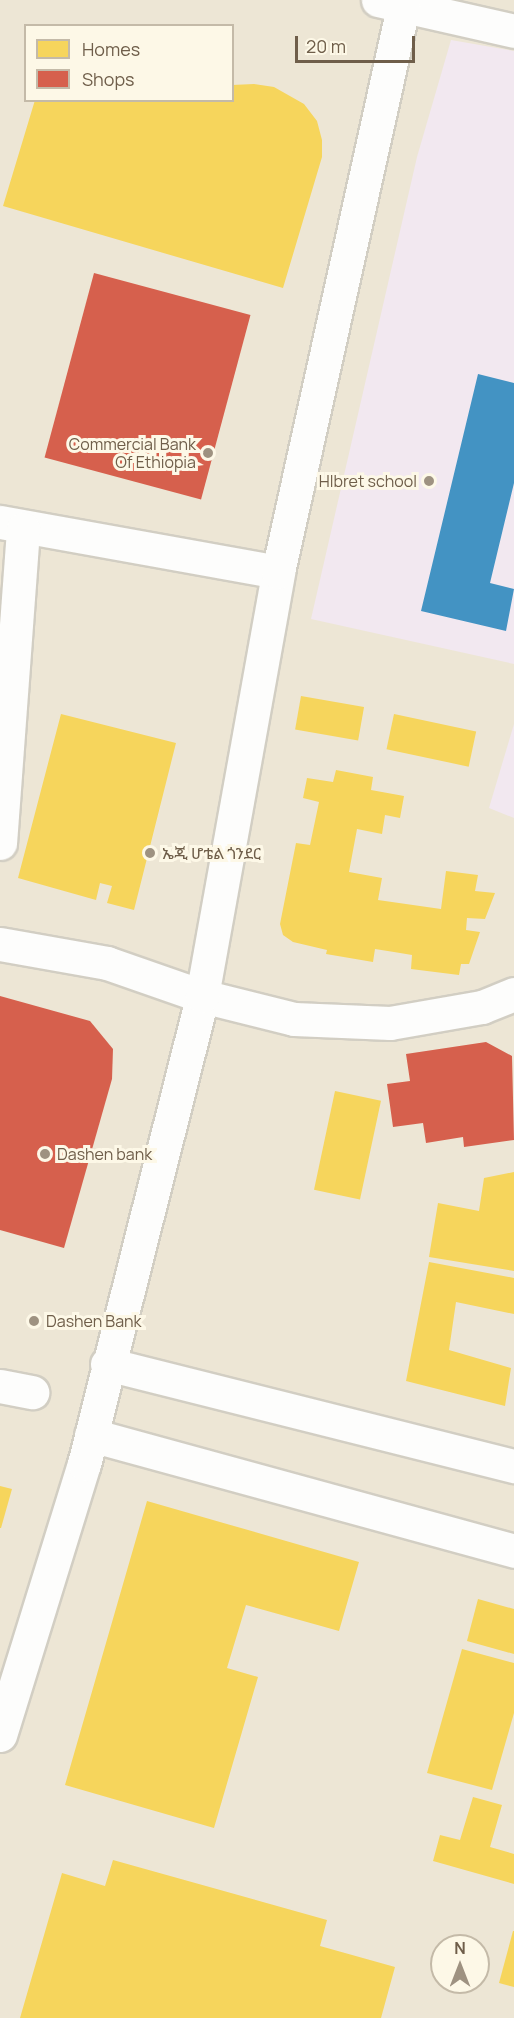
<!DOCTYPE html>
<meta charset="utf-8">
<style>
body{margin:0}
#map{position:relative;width:514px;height:2018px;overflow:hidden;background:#f4f2e8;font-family:Manrope,"Noto Sans Ethiopic",sans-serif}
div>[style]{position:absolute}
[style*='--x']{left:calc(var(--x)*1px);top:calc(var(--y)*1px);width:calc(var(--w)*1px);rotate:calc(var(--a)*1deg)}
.residential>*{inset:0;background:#ede6d5}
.education>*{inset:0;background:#f2e8f0}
.homes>*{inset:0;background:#f6d55c;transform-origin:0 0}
.shops>*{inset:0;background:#d6604d;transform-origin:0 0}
.schools>*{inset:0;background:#4393c3}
.roads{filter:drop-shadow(2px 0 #d2cec3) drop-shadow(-2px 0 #d2cec3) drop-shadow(0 2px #d2cec3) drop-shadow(0 -2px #d2cec3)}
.minor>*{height:33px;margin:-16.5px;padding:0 16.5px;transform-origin:16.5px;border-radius:16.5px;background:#fdfdfc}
.dots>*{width:16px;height:16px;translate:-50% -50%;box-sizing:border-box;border:3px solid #fdf8e7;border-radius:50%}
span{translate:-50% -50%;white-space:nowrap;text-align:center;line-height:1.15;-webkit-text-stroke:6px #fdf8e7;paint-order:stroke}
.poi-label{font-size:16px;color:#6f5e4a}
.right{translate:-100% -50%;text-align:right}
.left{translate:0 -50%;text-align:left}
.legend{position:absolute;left:24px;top:24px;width:210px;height:78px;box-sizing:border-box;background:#fdf8e7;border:2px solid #c4baa8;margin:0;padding:8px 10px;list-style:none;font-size:18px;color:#6f5e4a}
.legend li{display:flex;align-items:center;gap:12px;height:30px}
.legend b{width:30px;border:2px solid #c4baa8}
.north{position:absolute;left:430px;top:1934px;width:60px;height:60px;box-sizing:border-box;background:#fdf8e7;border:2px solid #c4baa8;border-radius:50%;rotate:0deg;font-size:16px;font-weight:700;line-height:24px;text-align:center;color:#6f5e4a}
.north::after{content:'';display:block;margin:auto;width:21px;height:27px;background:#9e9281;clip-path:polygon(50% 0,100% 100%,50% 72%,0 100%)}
.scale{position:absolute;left:295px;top:36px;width:120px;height:27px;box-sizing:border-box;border:3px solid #6f5e4a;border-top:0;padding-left:8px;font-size:18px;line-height:21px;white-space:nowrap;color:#6f5e4a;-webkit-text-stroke:4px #fdf8e7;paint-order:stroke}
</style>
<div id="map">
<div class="residential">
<i style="clip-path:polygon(evenodd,0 0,514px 0,514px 2018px,0 2018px,0 0,26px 26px,232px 26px,232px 100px,26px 100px,26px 26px,0 0,442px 1946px,478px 1946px,478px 1982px,442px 1982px,442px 1946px)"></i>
</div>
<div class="education">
<i style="clip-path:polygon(451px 40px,514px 51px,514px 664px,311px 619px,417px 157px)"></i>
<i style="clip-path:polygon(514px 724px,514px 818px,489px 808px)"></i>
</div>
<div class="homes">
<i style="clip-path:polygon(254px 84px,274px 87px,304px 104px,317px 121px,322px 140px,322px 157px,283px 288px,3px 206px,35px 100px,232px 100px,232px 85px)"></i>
<i style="left:301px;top:696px;width:64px;height:34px;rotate:10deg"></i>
<i style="clip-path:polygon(61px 714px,176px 743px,134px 910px,107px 903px,112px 886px,100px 883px,96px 900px,18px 878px)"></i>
<i style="left:394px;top:714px;width:84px;height:36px;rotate:12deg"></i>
<i style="clip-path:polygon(336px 770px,373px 777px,371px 790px,404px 796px,400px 818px,385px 815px,382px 834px,357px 829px,349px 872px,382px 878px,378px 900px,441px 909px,446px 871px,478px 875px,475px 891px,495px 893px,485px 919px,467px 918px,466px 930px,480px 932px,469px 964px,461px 964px,459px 975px,411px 969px,412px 955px,394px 952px,375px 949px,373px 962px,326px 954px,327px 950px,293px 942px,283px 935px,280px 924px,296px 843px,310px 845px,319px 802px,303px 798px,307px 778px,333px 782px)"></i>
<i style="left:335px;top:1091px;width:47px;height:101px;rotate:12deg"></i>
<i style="clip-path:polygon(514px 1172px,514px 1271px,429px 1257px,438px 1203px,479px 1211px,484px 1178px)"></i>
<i style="clip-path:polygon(429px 1262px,514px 1278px,514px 1314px,456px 1302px,449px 1350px,511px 1368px,505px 1406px,406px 1381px)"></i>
<i style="clip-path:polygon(0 1486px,12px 1489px,1px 1528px,0 1528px)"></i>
<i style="clip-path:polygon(147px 1501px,359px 1562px,339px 1631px,246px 1605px,227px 1668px,258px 1677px,214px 1828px,65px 1785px)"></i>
<i style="clip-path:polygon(478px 1599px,514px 1609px,514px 1654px,467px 1641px)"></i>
<i style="clip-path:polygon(462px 1649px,514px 1663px,514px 1713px,492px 1790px,427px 1773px)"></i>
<i style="clip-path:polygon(473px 1797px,502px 1805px,490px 1847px,514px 1854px,514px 1884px,433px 1861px,440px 1835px,460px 1840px)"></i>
<i style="clip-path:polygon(113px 1860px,327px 1920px,320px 1946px,395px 1967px,381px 2018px,20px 2018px,62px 1873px,105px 1886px)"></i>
<i style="clip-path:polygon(513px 1931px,514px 1931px,514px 1987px,499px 1983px)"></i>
</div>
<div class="shops">
<i style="left:94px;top:273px;width:162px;height:191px;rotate:15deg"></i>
<i style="clip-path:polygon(0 996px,90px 1021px,113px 1049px,112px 1079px,64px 1248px,0 1230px)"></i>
<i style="clip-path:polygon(486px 1042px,512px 1056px,514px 1140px,464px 1147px,463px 1137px,426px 1143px,423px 1123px,393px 1127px,387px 1084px,410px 1081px,406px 1054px)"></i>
</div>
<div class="schools">
<i style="clip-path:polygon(478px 374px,514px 383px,514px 483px,490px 583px,514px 589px,506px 631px,421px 611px)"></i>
</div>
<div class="roads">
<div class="minor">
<i style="--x:378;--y:0;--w:139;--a:12.8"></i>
<i style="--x:0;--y:522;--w:282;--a:10.2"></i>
<i style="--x:0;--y:843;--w:315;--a:-85.8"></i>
<i style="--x:0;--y:944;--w:109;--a:10.1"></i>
<i style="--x:107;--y:963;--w:101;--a:19.2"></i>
<i style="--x:202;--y:996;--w:95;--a:14"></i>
<i style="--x:294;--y:1019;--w:96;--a:2.4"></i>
<i style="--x:390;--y:1023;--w:93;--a:-9.9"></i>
<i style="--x:482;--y:1007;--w:35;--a:-22"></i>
<i style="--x:107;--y:1364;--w:420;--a:14.1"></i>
<i style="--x:0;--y:1386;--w:33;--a:11"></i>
<i style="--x:91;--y:1435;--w:439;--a:15.3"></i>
<i style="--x:0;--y:1735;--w:284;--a:-72.8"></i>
<i style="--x:84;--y:1464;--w:483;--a:-75.8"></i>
<i style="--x:202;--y:996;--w:431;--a:-79.8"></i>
<i style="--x:278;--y:572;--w:579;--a:-77.52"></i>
</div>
</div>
<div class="dots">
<i style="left:208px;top:453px;background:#9e9281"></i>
<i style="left:429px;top:481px;background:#9e9281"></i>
<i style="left:150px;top:853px;background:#9e9281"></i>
<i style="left:45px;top:1154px;background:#9e9281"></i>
<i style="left:34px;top:1321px;background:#9e9281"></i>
</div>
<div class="poi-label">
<span class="right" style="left:196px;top:453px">Commercial Bank<br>Of Ethiopia</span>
<span class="right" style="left:417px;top:481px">HIbret school</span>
<span class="left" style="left:162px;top:853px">ኤጂ ሆቴል ጎንደር</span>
<span class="left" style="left:57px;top:1154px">Dashen bank</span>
<span class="left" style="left:46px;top:1321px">Dashen Bank</span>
</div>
<ul class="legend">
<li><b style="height:16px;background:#f6d55c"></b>Homes</li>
<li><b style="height:16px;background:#d6604d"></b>Shops</li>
</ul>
<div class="north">N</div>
<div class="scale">20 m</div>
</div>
